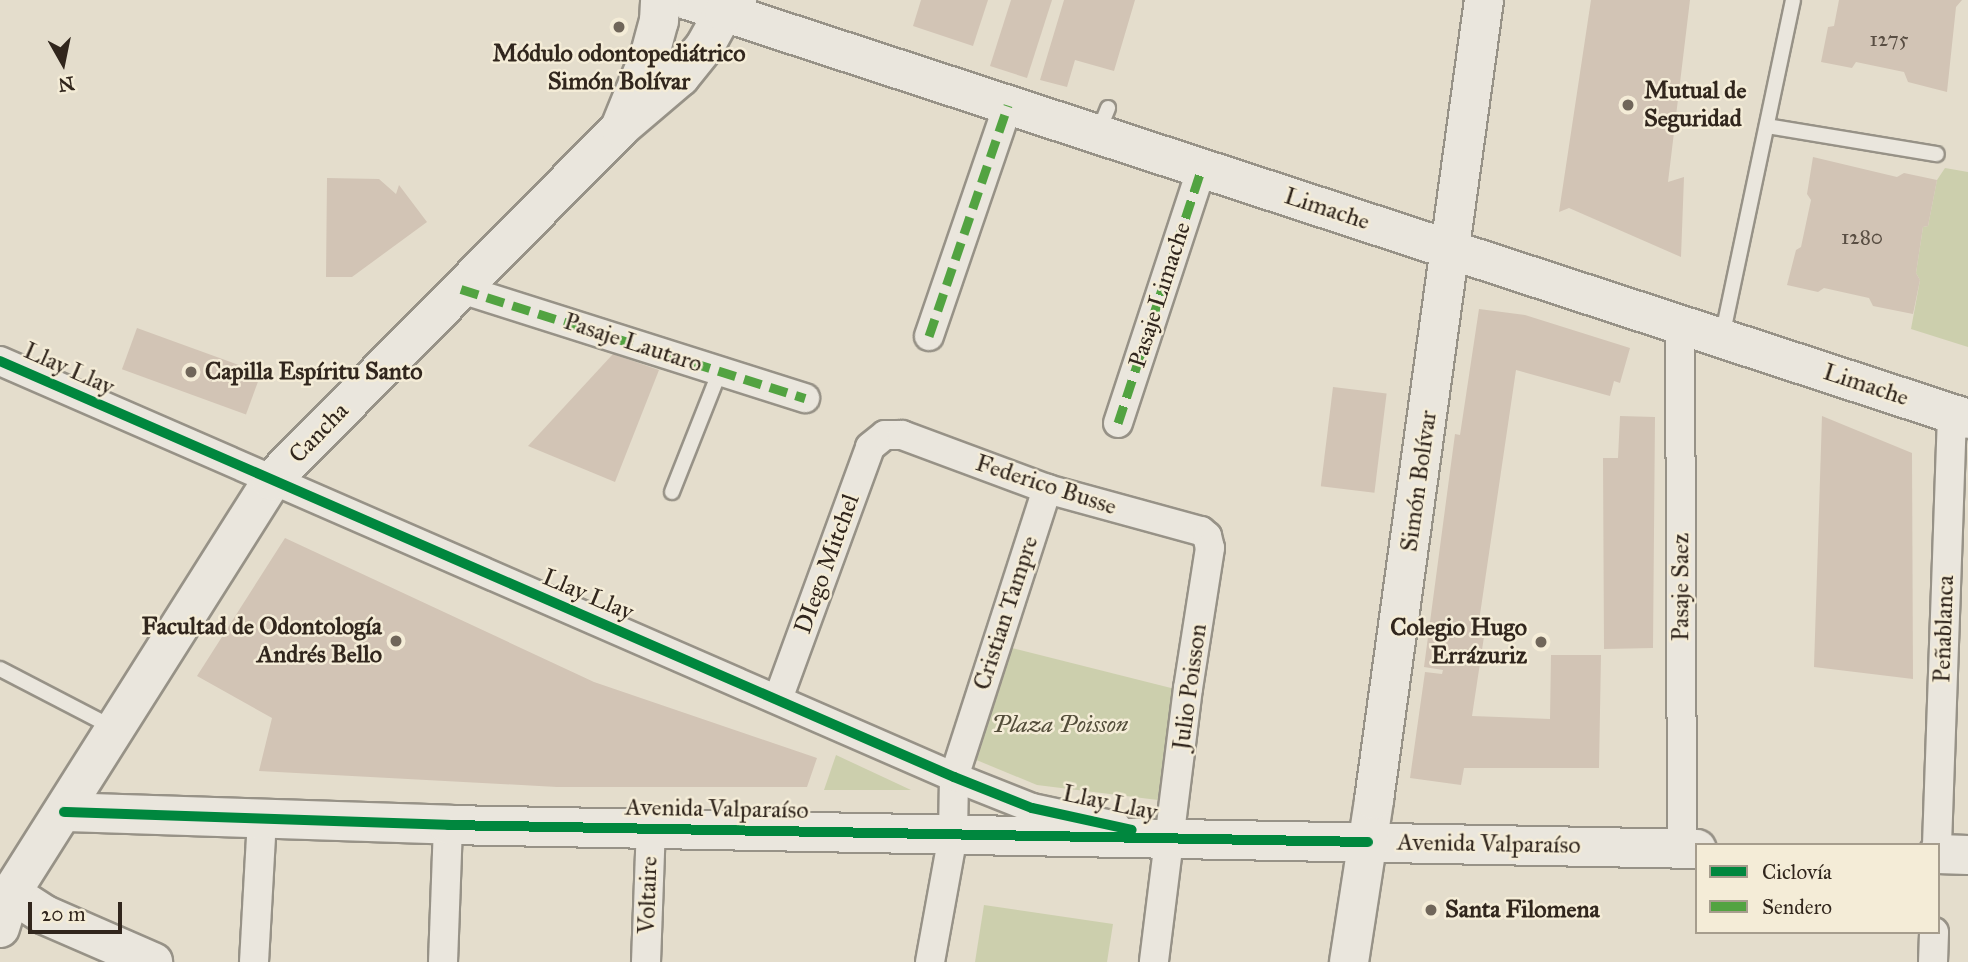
<!DOCTYPE html>
<meta charset="utf-8">
<style>
body{margin:0}
#map{position:relative;width:1968px;height:962px;overflow:hidden;background:#e4ddcc;font-family:"IM FELL Great Primer",serif}
div>[style]{position:absolute}
[style*='--x']{left:calc(var(--x)*1px);top:calc(var(--y)*1px);width:calc(var(--w)*1px);rotate:calc(var(--a)*1deg)}
.green>*{inset:0;background:#cccfad}
.building>*{inset:0;background:#d2c4b5;transform-origin:0 0}
.roads{filter:drop-shadow(2px 0 #979287) drop-shadow(-2px 0 #979287) drop-shadow(0 2px #979287) drop-shadow(0 -2px #979287)}
.lane>*{height:14px;margin:-7px;padding:0 7px;transform-origin:7px;border-radius:7px;background:#eae6dd}
.street>*{height:28px;margin:-14px;padding:0 14px;transform-origin:14px;border-radius:14px;background:#eae6dd}
.secondary>*{height:38px;margin:-19px;padding:0 19px;transform-origin:19px;border-radius:19px;background:#eae6dd}
.quiet>*{height:9px;margin-top:-4.5px;transform-origin:0;background:repeating-linear-gradient(90deg,#52a341 0 18px,transparent 0 27px)}
.cycleway>*{height:10px;margin:-5px;padding:0 5px;transform-origin:5px;border-radius:5px;background:#00873e}
.dots>*{width:19px;height:19px;translate:-50% -50%;box-sizing:border-box;border:4px solid #f4ecd7;border-radius:50%}
span{translate:-50% -50%;white-space:nowrap;text-align:center;line-height:1.15;-webkit-text-stroke:5px #f4ecd7;paint-order:stroke}
.number-label{font-size:21px;color:#594e43}
.number-label span{-webkit-text-stroke-width:0}
.poi-label{font-size:24px;color:#31261d;font-weight:700}
.left{translate:0 -50%;text-align:left}
.right{translate:-100% -50%;text-align:right}
.street-label{font-size:24px;color:#31261d}
.park-label{font-size:24px;color:#534d3a;font-style:italic}
.legend{position:absolute;left:1695px;top:843px;width:245px;height:91px;box-sizing:border-box;background:#f4ecd7;border:2px solid #a69d8d;margin:0;padding:9px 12px;list-style:none;font-size:21px;color:#31261d}
.legend li{display:flex;align-items:center;gap:14px;height:35px}
.legend b{width:35px;border:2px solid #a69d8d}
.north{position:absolute;left:28px;top:28px;width:70px;height:70px;-webkit-text-stroke:5px #f4ecd7;paint-order:stroke;rotate:171deg;font-size:19px;font-weight:700;line-height:28px;text-align:center;color:#31261d}
.north::after{content:'';display:block;margin:auto;width:24px;height:32px;background:#31261d;clip-path:polygon(50% 0,100% 100%,50% 72%,0 100%)}
.scale{position:absolute;left:28px;top:902px;width:94px;height:32px;box-sizing:border-box;border:4px solid #31261d;border-top:0;padding-left:9px;font-size:21px;line-height:24px;white-space:nowrap;color:#31261d;-webkit-text-stroke:5px #f4ecd7;paint-order:stroke}
</style>
<div id="map">
<div class="green">
<i style="clip-path:polygon(1945px 168px,1968px 172px,1968px 347px,1911px 329px,1920px 280px,1916px 273px,1923px 227px,1928px 226px,1937px 180px)"></i>
<i style="clip-path:polygon(1012px 648px,1175px 689px,1158px 800px,1037px 785px,974px 759px)"></i>
<i style="clip-path:polygon(836px 755px,911px 790px,824px 790px)"></i>
<i style="clip-path:polygon(984px 905px,1113px 924px,1107px 962px,975px 962px)"></i>
</div>
<div class="building">
<i style="clip-path:polygon(921px 0,988px 0,973px 46px,913px 26px)"></i>
<i style="clip-path:polygon(1011px 0,1052px 0,1027px 78px,990px 66px)"></i>
<i style="clip-path:polygon(1064px 0,1135px 0,1114px 71px,1075px 60px,1067px 87px,1040px 80px)"></i>
<i style="clip-path:polygon(1591px 0,1690px 0,1668px 182px,1684px 177px,1681px 257px,1569px 208px,1559px 212px)"></i>
<i style="clip-path:polygon(1839px 0,1962px 0,1956px 7px,1947px 92px,1908px 82px,1904px 72px,1856px 62px,1852px 68px,1821px 62px,1828px 27px,1834px 26px)"></i>
<i style="clip-path:polygon(1813px 157px,1897px 177px,1904px 173px,1937px 180px,1928px 226px,1923px 227px,1916px 273px,1920px 280px,1913px 314px,1873px 306px,1869px 298px,1824px 288px,1818px 292px,1787px 285px,1796px 250px,1801px 247px,1811px 200px,1807px 194px)"></i>
<i style="clip-path:polygon(327px 178px,379px 179px,396px 194px,399px 185px,427px 222px,352px 277px,326px 277px)"></i>
<i style="clip-path:polygon(1479px 309px,1525px 315px,1630px 348px,1620px 383px,1614px 381px,1610px 396px,1516px 370px,1478px 628px,1485px 630px,1472px 716px,1550px 719px,1551px 655px,1601px 655px,1599px 768px,1464px 768px,1461px 785px,1410px 778px,1425px 672px,1442px 674px,1443px 670px,1424px 667px,1455px 434px,1460px 435px)"></i>
<i style="left:137px;top:328px;width:132px;height:44px;rotate:20deg"></i>
<i style="clip-path:polygon(613px 354px,659px 370px,615px 482px,528px 446px)"></i>
<i style="left:1333px;top:387px;width:54px;height:100px;rotate:7deg"></i>
<i style="clip-path:polygon(1620px 416px,1655px 417px,1653px 648px,1604px 649px,1603px 458px,1618px 458px)"></i>
<i style="clip-path:polygon(1822px 416px,1912px 453px,1913px 679px,1814px 667px)"></i>
<i style="clip-path:polygon(285px 538px,594px 682px,817px 758px,807px 787px,557px 787px,259px 771px,272px 718px,197px 676px)"></i>
</div>
<div class="roads">
<div class="lane">
<i style="--x:1767;--y:126;--w:172;--a:9.4"></i>
<i style="--x:1098;--y:133;--w:27;--a:-68"></i>
<i style="--x:1722;--y:337;--w:344;--a:-78.1"></i>
<i style="--x:672;--y:492;--w:130;--a:-68.4"></i>
<i style="--x:0;--y:669;--w:128;--a:27.4"></i>
</div>
<div class="street">
<i style="--x:461;--y:289;--w:361;--a:17.6"></i>
<i style="--x:1680;--y:324;--w:525;--a:89.78"></i>
<i style="--x:929;--y:336;--w:244;--a:-71.1"></i>
<i style="--x:0;--y:361;--w:1041;--a:23.56"></i>
<i style="--x:954;--y:777;--w:84;--a:21.7"></i>
<i style="--x:1032;--y:808;--w:86;--a:12.1"></i>
<i style="--x:1118;--y:423;--w:268;--a:-71.8"></i>
<i style="--x:778;--y:699;--w:268;--a:-69.9"></i>
<i style="--x:870;--y:447;--w:19;--a:-39"></i>
<i style="--x:885;--y:435;--w:17;--a:0"></i>
<i style="--x:902;--y:435;--w:155;--a:20.4"></i>
<i style="--x:1047;--y:489;--w:160;--a:15.3"></i>
<i style="--x:1201;--y:531;--w:8;--a:40"></i>
<i style="--x:1207;--y:536;--w:12;--a:76"></i>
<i style="--x:1210;--y:548;--w:142;--a:98.9"></i>
<i style="--x:1188;--y:688;--w:276;--a:97.1"></i>
<i style="--x:1937;--y:845;--w:431;--a:-88"></i>
<i style="--x:254;--y:962;--w:141;--a:-86.8"></i>
<i style="--x:443;--y:962;--w:137;--a:-87.9"></i>
<i style="--x:646;--y:962;--w:135;--a:-87.9"></i>
<i style="--x:930;--y:962;--w:129;--a:-79.7"></i>
<i style="--x:953;--y:835;--w:58;--a:-89"></i>
<i style="--x:954;--y:777;--w:303;--a:-72.1"></i>
<i style="--x:1933;--y:962;--w:30;--a:-88"></i>
</div>
<div class="secondary">
<i style="--x:687;--y:0;--w:1348;--a:18.11"></i>
<i style="--x:620;--y:128;--w:80;--a:-67.9"></i>
<i style="--x:650;--y:54;--w:34;--a:-75"></i>
<i style="--x:659;--y:21;--w:21;--a:-87"></i>
<i style="--x:64;--y:812;--w:384;--a:1.9"></i>
<i style="--x:448;--y:825;--w:1249;--a:1.1"></i>
<i style="--x:1938;--y:854;--w:30;--a:2"></i>
<i style="--x:11;--y:893;--w:40;--a:32.9"></i>
<i style="--x:45;--y:915;--w:118;--a:23.5"></i>
<i style="--x:0;--y:928;--w:37;--a:-73"></i>
<i style="--x:11;--y:893;--w:487;--a:-57.7"></i>
<i style="--x:271;--y:481;--w:496;--a:-45.3"></i>
<i style="--x:620;--y:128;--w:79;--a:-40.4"></i>
<i style="--x:680;--y:77;--w:40;--a:-51"></i>
<i style="--x:705;--y:46;--w:39;--a:-61"></i>
<i style="--x:724;--y:12;--w:18;--a:-43"></i>
<i style="--x:1349;--y:962;--w:164;--a:-81.2"></i>
<i style="--x:1374;--y:800;--w:808;--a:-82.17"></i>
</div>
</div>
<div class="quiet">
<i style="--x:461;--y:289;--w:361;--a:17.6"></i>
<i style="--x:929;--y:336;--w:244;--a:-71.1"></i>
<i style="--x:1118;--y:423;--w:268;--a:-71.8"></i>
</div>
<div class="cycleway">
<i style="--x:0;--y:361;--w:1041;--a:23.56"></i>
<i style="--x:954;--y:777;--w:84;--a:21.7"></i>
<i style="--x:1032;--y:808;--w:102;--a:12.4"></i>
<i style="--x:64;--y:812;--w:384;--a:1.9"></i>
<i style="--x:448;--y:825;--w:920;--a:1.06"></i>
</div>
<div class="dots">
<i style="left:619px;top:27px;background:#70665a"></i>
<i style="left:1628px;top:105px;background:#70665a"></i>
<i style="left:191px;top:372px;background:#70665a"></i>
<i style="left:396px;top:641px;background:#70665a"></i>
<i style="left:1541px;top:642px;background:#70665a"></i>
<i style="left:1431px;top:910px;background:#70665a"></i>
</div>
<div class="number-label">
<span style="left:1889px;top:39px">1275</span>
<span style="left:1862px;top:237px">1280</span>
</div>
<div class="poi-label">
<span style="left:619px;top:68px">Módulo odontopediátrico<br>Simón Bolívar</span>
<span class="left" style="left:1644px;top:105px">Mutual de<br>Seguridad</span>
<span class="left" style="left:205px;top:372px">Capilla Espíritu Santo</span>
<span class="right" style="left:382px;top:641px">Facultad de Odontología<br>Andrés Bello</span>
<span class="right" style="left:1527px;top:642px">Colegio Hugo<br>Errázuriz</span>
<span class="left" style="left:1445px;top:910px">Santa Filomena</span>
</div>
<div class="street-label">
<span style="left:1327px;top:209px;rotate:18deg">Limache</span>
<span style="left:1160px;top:295px;rotate:-72deg">Pasaje Limache</span>
<span style="left:633px;top:343px;rotate:18deg">Pasaje Lautaro</span>
<span style="left:69px;top:369px;rotate:24deg">Llay Llay</span>
<span style="left:1866px;top:385px;rotate:18deg">Limache</span>
<span style="left:319px;top:433px;rotate:-46deg">Cancha</span>
<span style="left:1419px;top:481px;rotate:-82deg">Simón Bolívar</span>
<span style="left:1046px;top:485px;rotate:18deg">Federico Busse</span>
<span style="left:827px;top:564px;rotate:-70deg">DIego Mitchel</span>
<span style="left:1681px;top:587px;rotate:-90deg">Pasaje Saez</span>
<span style="left:588px;top:595px;rotate:23deg">Llay Llay</span>
<span style="left:1006px;top:613px;rotate:-72deg">Cristian Tampre</span>
<span style="left:1944px;top:629px;rotate:-88deg">Peñablanca</span>
<span style="left:1190px;top:687px;rotate:-82deg">Julio Poisson</span>
<span style="left:1110px;top:803px;rotate:12deg">Llay Llay</span>
<span style="left:717px;top:809px;rotate:1deg">Avenida Valparaíso</span>
<span style="left:1489px;top:844px;rotate:1deg">Avenida Valparaíso</span>
<span style="left:648px;top:895px;rotate:-88deg">Voltaire</span>
</div>
<div class="park-label">
<span style="left:1060px;top:725px">Plaza Poisson</span>
</div>
<ul class="legend">
<li><b style="height:9px;background:#00873e"></b>Ciclovía</li>
<li><b style="height:9px;background:#52a341"></b>Sendero</li>
</ul>
<div class="north">N</div>
<div class="scale">20 m</div>
</div>
